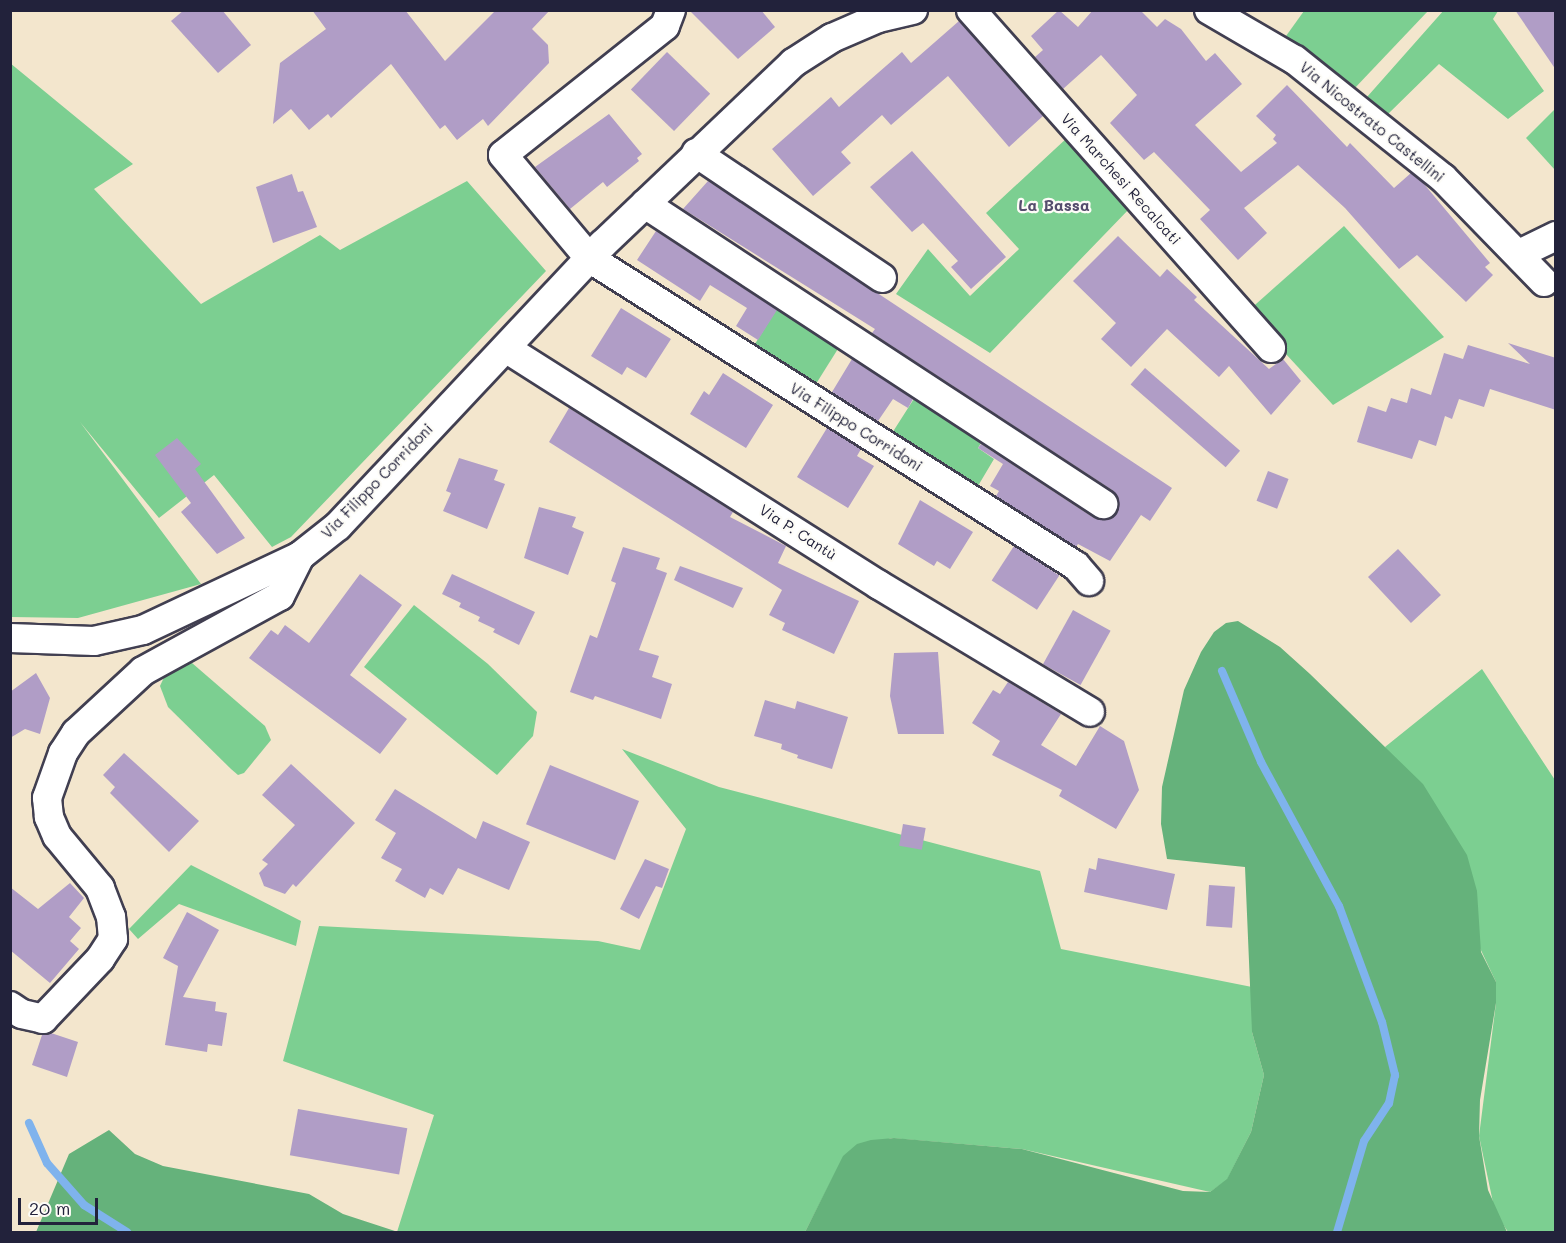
<!DOCTYPE html>
<meta charset="utf-8">
<style>
body{margin:0}
#map{position:relative;width:1566px;height:1243px;overflow:hidden;background:#f3e6cd;font-family:Mali,sans-serif}
div>[style]{position:absolute}
[style*='--x']{left:calc(var(--x)*1px);top:calc(var(--y)*1px);width:calc(var(--w)*1px);rotate:calc(var(--a)*1deg)}
.green>*{inset:0;background:#7ccf91;transform-origin:0 0}
.forest>*{inset:0;background:#65b27b}
.stream>*{height:8px;margin:-4px;padding:0 4px;transform-origin:4px;border-radius:4px;background:#7fb3ed}
.building>*{inset:0;background:#b09dc6;transform-origin:0 0}
.roads{filter:drop-shadow(2px 0 #413f51) drop-shadow(-2px 0 #413f51) drop-shadow(0 2px #413f51) drop-shadow(0 -2px #413f51)}
.minor>*{height:28px;margin:-14px;padding:0 14px;transform-origin:14px;border-radius:14px;background:#fff}
span{translate:-50% -50%;white-space:nowrap;text-align:center;line-height:1.15;-webkit-text-stroke:4.5px #fdfcf7;paint-order:stroke}
.street-label{font-size:15px;color:#22223b}
.neighbourhood-label{font-size:16px;color:#544d6c;font-weight:700}
.frame{position:absolute;inset:0;border:12px solid #22223b;pointer-events:none}
.scale{position:absolute;left:18px;top:1198px;width:80px;height:27px;box-sizing:border-box;border:3px solid #22223b;border-top:0;padding-left:8px;font-size:18px;line-height:21px;white-space:nowrap;color:#22223b;-webkit-text-stroke:4px #fdfcf7;paint-order:stroke}
</style>
<div id="map">
<div class="green">
<i style="clip-path:polygon(1444px 10px,1498px 11px,1493px 19px,1544px 91px,1508px 119px,1439px 64px,1387px 115px,1367px 97px)"></i>
<i style="clip-path:polygon(1304px 11px,1428px 11px,1353px 90px,1286px 36px)"></i>
<i style="clip-path:polygon(10px 63px,133px 164px,94px 189px,201px 304px,320px 235px,340px 250px,467px 181px,546px 271px,291px 537px,272px 547px,214px 475px,159px 518px,80px 422px,201px 584px,78px 618px,11px 617px)"></i>
<i style="clip-path:polygon(1555px 109px,1555px 170px,1526px 138px)"></i>
<i style="clip-path:polygon(1068px 137px,1131px 207px,990px 353px,896px 294px,928px 249px,970px 296px,1019px 249px,986px 213px)"></i>
<i style="clip-path:polygon(1344px 226px,1444px 337px,1333px 405px,1247px 312px)"></i>
<i style="left:778px;top:307px;width:73px;height:55px;rotate:32deg"></i>
<i style="clip-path:polygon(917px 394px,984px 438px,978px 448px,994px 459px,972px 496px,887px 441px)"></i>
<i style="clip-path:polygon(414px 605px,488px 664px,537px 712px,533px 736px,497px 775px,364px 667px)"></i>
<i style="clip-path:polygon(182px 663px,192px 663px,265px 726px,271px 740px,244px 773px,238px 775px,231px 769px,168px 707px,160px 686px,167px 671px)"></i>
<i style="clip-path:polygon(1482px 669px,1555px 780px,1555px 1232px,1508px 1232px,1495px 1212px,1479px 1136px,1496px 1003px,1496px 982px,1385px 747px)"></i>
<i style="clip-path:polygon(622px 749px,719px 787px,1040px 871px,1061px 949px,1252px 987px,1252px 1032px,1264px 1075px,1251px 1132px,1227px 1180px,1210px 1192px,1022px 1149px,891px 1138px,844px 1156px,805px 1232px,397px 1232px,434px 1115px,283px 1061px,319px 926px,598px 941px,640px 950px,686px 829px)"></i>
<i style="clip-path:polygon(191px 865px,301px 921px,296px 946px,179px 904px,138px 939px,129px 929px)"></i>
</div>
<div class="forest">
<i style="clip-path:polygon(1238px 621px,1280px 647px,1310px 674px,1423px 784px,1467px 855px,1477px 891px,1481px 952px,1496px 982px,1496px 1003px,1480px 1100px,1479px 1136px,1488px 1190px,1507px 1232px,805px 1232px,843px 1156px,857px 1144px,871px 1140px,894px 1138px,1022px 1149px,1183px 1191px,1210px 1192px,1227px 1179px,1251px 1132px,1264px 1075px,1252px 1032px,1245px 867px,1167px 859px,1161px 824px,1162px 787px,1184px 690px,1201px 652px,1214px 632px,1226px 623px)"></i>
<i style="clip-path:polygon(109px 1130px,135px 1154px,163px 1166px,309px 1194px,343px 1214px,398px 1232px,36px 1232px,69px 1154px)"></i>
</div>
<div class="stream">
<i style="--x:1222;--y:671;--w:99;--a:66.8"></i>
<i style="--x:1261;--y:762;--w:164;--a:61.6"></i>
<i style="--x:1339;--y:906;--w:124;--a:69.7"></i>
<i style="--x:1382;--y:1022;--w:55;--a:76.2"></i>
<i style="--x:1395;--y:1075;--w:29;--a:102"></i>
<i style="--x:1389;--y:1103;--w:45;--a:123.3"></i>
<i style="--x:1364;--y:1141;--w:95;--a:106.5"></i>
<i style="--x:29;--y:1123;--w:44;--a:65.8"></i>
<i style="--x:47;--y:1163;--w:56;--a:48.6"></i>
<i style="--x:84;--y:1205;--w:51;--a:32.1"></i>
</div>
<div class="building">
<i style="clip-path:polygon(184px 10px,222px 10px,251px 45px,218px 73px,171px 21px)"></i>
<i style="clip-path:polygon(312px 10px,405px 10px,445px 61px,496px 10px,550px 10px,532px 29px,548px 45px,549px 63px,488px 126px,483px 119px,457px 140px,445px 125px,440px 129px,391px 64px,331px 118px,328px 114px,309px 130px,291px 109px,273px 124px,280px 63px,326px 29px)"></i>
<i style="clip-path:polygon(689px 10px,761px 10px,775px 27px,738px 59px)"></i>
<i style="clip-path:polygon(1059px 10px,1078px 27px,1093px 10px,1140px 10px,1157px 27px,1165px 19px,1181px 29px,1206px 61px,1215px 53px,1242px 84px,1195px 125px,1241px 172px,1277px 143px,1273px 139px,1276px 135px,1256px 116px,1287px 85px,1347px 147px,1350px 143px,1394px 188px,1411px 173px,1424px 184px,1490px 263px,1485px 267px,1493px 275px,1466px 302px,1417px 255px,1399px 269px,1345px 208px,1298px 165px,1244px 208px,1267px 233px,1238px 260px,1200px 219px,1210px 210px,1154px 152px,1144px 160px,1110px 123px,1137px 95px,1101px 55px,1063px 89px,1035px 57px,1043px 50px,1031px 36px)"></i>
<i style="clip-path:polygon(1515px 10px,1556px 10px,1556px 70px)"></i>
<i style="clip-path:polygon(959px 21px,1043px 116px,1009px 147px,948px 76px,891px 125px,882px 115px,841px 152px,851px 163px,813px 196px,772px 149px,831px 97px,839px 107px,902px 52px,911px 63px)"></i>
<i style="left:667px;top:52px;width:60px;height:52px;rotate:44deg"></i>
<i style="clip-path:polygon(609px 114px,642px 154px,637px 158px,639px 161px,607px 187px,603px 182px,570px 209px,535px 167px)"></i>
<i style="clip-path:polygon(912px 151px,1006px 257px,971px 289px,951px 267px,958px 261px,923px 223px,912px 232px,870px 187px)"></i>
<i style="clip-path:polygon(292px 174px,298px 192px,303px 191px,317px 227px,273px 243px,256px 187px)"></i>
<i style="clip-path:polygon(708px 181px,1172px 488px,1150px 521px,1141px 515px,1110px 561px,1078px 544px,1076px 547px,996px 496px,999px 491px,990px 486px,1003px 464px,978px 448px,981px 444px,1094px 518px,1110px 519px,1119px 506px,1112px 490px,872px 333px,875px 329px,683px 209px)"></i>
<i style="clip-path:polygon(656px 231px,777px 310px,758px 340px,736px 326px,747px 308px,710px 285px,700px 301px,637px 260px)"></i>
<i style="clip-path:polygon(1118px 236px,1160px 277px,1167px 269px,1197px 297px,1194px 300px,1269px 369px,1283px 359px,1301px 381px,1271px 415px,1229px 366px,1219px 377px,1167px 329px,1131px 367px,1101px 339px,1116px 323px,1073px 281px)"></i>
<i style="clip-path:polygon(621px 308px,671px 339px,646px 378px,627px 367px,622px 375px,591px 356px)"></i>
<i style="clip-path:polygon(1508px 343px,1556px 358px,1556px 410px,1490px 389px,1484px 407px,1459px 399px,1452px 419px,1445px 416px,1436px 446px,1419px 440px,1412px 459px,1357px 442px,1368px 406px,1386px 412px,1391px 398px,1407px 403px,1411px 388px,1431px 395px,1444px 353px,1463px 359px,1468px 345px,1530px 364px)"></i>
<i style="clip-path:polygon(852px 359px,913px 399px,908px 408px,893px 399px,878px 421px,832px 392px)"></i>
<i style="left:1145px;top:368px;width:126px;height:22px;rotate:41deg"></i>
<i style="clip-path:polygon(723px 373px,773px 405px,746px 448px,690px 414px,704px 391px,709px 395px)"></i>
<i style="clip-path:polygon(569px 408px,733px 512px,730px 517px,786px 546px,778px 563px,859px 601px,834px 654px,782px 630px,785px 623px,769px 615px,782px 590px,549px 442px)"></i>
<i style="clip-path:polygon(827px 428px,861px 449px,857px 456px,874px 466px,848px 508px,797px 477px)"></i>
<i style="clip-path:polygon(177px 438px,201px 464px,195px 469px,245px 538px,217px 554px,181px 512px,191px 503px,155px 455px)"></i>
<i style="clip-path:polygon(459px 458px,498px 470px,494px 480px,505px 484px,487px 529px,443px 511px,451px 493px,446px 491px)"></i>
<i style="left:1268px;top:471px;width:22px;height:32px;rotate:21deg"></i>
<i style="clip-path:polygon(920px 500px,973px 532px,950px 569px,937px 561px,934px 566px,898px 544px)"></i>
<i style="clip-path:polygon(539px 507px,576px 517px,572px 527px,584px 532px,568px 575px,524px 558px)"></i>
<i style="left:1014px;top:546px;width:54px;height:41px;rotate:33deg"></i>
<i style="clip-path:polygon(623px 547px,660px 558px,656px 569px,667px 573px,639px 650px,659px 656px,652px 677px,672px 684px,661px 719px,595px 696px,593px 700px,570px 692px,590px 635px,597px 638px,616px 583px,611px 581px)"></i>
<i style="left:1398px;top:549px;width:63px;height:41px;rotate:47deg"></i>
<i style="clip-path:polygon(680px 566px,743px 588px,733px 608px,674px 580px)"></i>
<i style="clip-path:polygon(360px 574px,402px 605px,350px 675px,407px 719px,380px 754px,249px 658px,271px 630px,278px 635px,285px 625px,309px 643px)"></i>
<i style="clip-path:polygon(452px 574px,535px 612px,519px 645px,493px 632px,495px 629px,478px 621px,480px 617px,459px 607px,461px 603px,442px 594px)"></i>
<i style="left:1073px;top:610px;width:43px;height:62px;rotate:29deg"></i>
<i style="clip-path:polygon(938px 652px,944px 734px,898px 734px,890px 696px,894px 653px)"></i>
<i style="clip-path:polygon(36px 673px,50px 698px,40px 734px,25px 729px,10px 738px,10px 692px)"></i>
<i style="clip-path:polygon(1008px 682px,1061px 714px,1041px 745px,1076px 766px,1100px 726px,1124px 741px,1139px 790px,1116px 829px,1059px 796px,1062px 790px,992px 755px,1000px 741px,972px 723px,993px 690px,1000px 694px)"></i>
<i style="clip-path:polygon(765px 700px,795px 709px,797px 701px,848px 717px,832px 769px,797px 758px,798px 755px,781px 749px,782px 744px,754px 736px)"></i>
<i style="clip-path:polygon(124px 753px,199px 821px,169px 852px,110px 793px,115px 787px,103px 775px)"></i>
<i style="clip-path:polygon(291px 764px,355px 823px,296px 887px,293px 884px,285px 894px,264px 886px,259px 873px,268px 864px,262px 860px,295px 825px,262px 795px)"></i>
<i style="left:550px;top:765px;width:96px;height:64px;rotate:22deg"></i>
<i style="clip-path:polygon(395px 789px,476px 839px,483px 821px,530px 842px,509px 890px,458px 868px,443px 895px,430px 888px,425px 898px,395px 881px,402px 869px,381px 858px,396px 833px,375px 820px)"></i>
<i style="left:903px;top:824px;width:23px;height:22px;rotate:10deg"></i>
<i style="clip-path:polygon(1098px 858px,1175px 874px,1167px 910px,1084px 892px,1089px 868px,1096px 870px)"></i>
<i style="clip-path:polygon(645px 859px,669px 869px,662px 888px,656px 886px,639px 919px,620px 909px)"></i>
<i style="clip-path:polygon(70px 883px,84px 898px,69px 917px,81px 928px,70px 941px,79px 949px,50px 983px,10px 950px,10px 887px,38px 909px)"></i>
<i style="left:1209px;top:885px;width:26px;height:41px;rotate:4deg"></i>
<i style="clip-path:polygon(187px 912px,219px 930px,183px 997px,216px 1002px,215px 1011px,227px 1013px,222px 1046px,208px 1044px,207px 1052px,165px 1045px,178px 966px,163px 958px)"></i>
<i style="clip-path:polygon(51px 1033px,78px 1042px,67px 1077px,32px 1065px,42px 1035px)"></i>
<i style="left:298px;top:1109px;width:111px;height:47px;rotate:10deg"></i>
</div>
<div class="roads">
<div class="minor">
<i style="--x:671;--y:10;--w:17;--a:111"></i>
<i style="--x:665;--y:26;--w:207;--a:141.5"></i>
<i style="--x:503;--y:155;--w:134;--a:50.1"></i>
<i style="--x:589;--y:258;--w:576;--a:32.31"></i>
<i style="--x:1076;--y:566;--w:20;--a:49"></i>
<i style="--x:971;--y:10;--w:452;--a:48.4"></i>
<i style="--x:1209;--y:10;--w:99;--a:30.2"></i>
<i style="--x:1295;--y:60;--w:189;--a:38.6"></i>
<i style="--x:1443;--y:178;--w:145;--a:45.8"></i>
<i style="--x:696;--y:153;--w:224;--a:33.9"></i>
<i style="--x:645;--y:204;--w:548;--a:33.23"></i>
<i style="--x:1519;--y:254;--w:41;--a:-25.9"></i>
<i style="--x:507;--y:349;--w:441;--a:32.4"></i>
<i style="--x:879;--y:585;--w:246;--a:31"></i>
<i style="--x:10;--y:638;--w:84;--a:2"></i>
<i style="--x:94;--y:641;--w:50;--a:-12.7"></i>
<i style="--x:143;--y:630;--w:174;--a:-25.2"></i>
<i style="--x:300;--y:556;--w:48;--a:-38.3"></i>
<i style="--x:338;--y:526;--w:386;--a:-46.8"></i>
<i style="--x:602;--y:245;--w:264;--a:-43.6"></i>
<i style="--x:793;--y:63;--w:46;--a:-32.7"></i>
<i style="--x:832;--y:38;--w:50;--a:-23.5"></i>
<i style="--x:878;--y:18;--w:36;--a:-13"></i>
<i style="--x:10;--y:1006;--w:14;--a:34"></i>
<i style="--x:22;--y:1014;--w:22;--a:13"></i>
<i style="--x:43;--y:1019;--w:83;--a:-46.5"></i>
<i style="--x:100;--y:959;--w:24;--a:-57"></i>
<i style="--x:113;--y:939;--w:22;--a:-95"></i>
<i style="--x:111;--y:917;--w:31;--a:-111"></i>
<i style="--x:100;--y:888;--w:67;--a:-129.6"></i>
<i style="--x:57;--y:836;--w:21;--a:-113"></i>
<i style="--x:49;--y:817;--w:19;--a:-96"></i>
<i style="--x:47;--y:798;--w:48;--a:-70.4"></i>
<i style="--x:63;--y:753;--w:24;--a:-57"></i>
<i style="--x:76;--y:733;--w:91;--a:-42.8"></i>
<i style="--x:143;--y:671;--w:156;--a:-28.7"></i>
<i style="--x:280;--y:596;--w:45;--a:-63.4"></i>
</div>
</div>
<div class="street-label">
<span style="left:1372px;top:122px;rotate:39deg">Via Nicostrato Castellini</span>
<span style="left:1121px;top:179px;rotate:48deg">Via Marchesi Recalcati</span>
<span style="left:856px;top:427px;rotate:32deg">Via Filippo Corridoni</span>
<span style="left:377px;top:481px;rotate:-46deg">Via Filippo Corridoni</span>
<span style="left:798px;top:532px;rotate:33deg">Via P. Cantù</span>
</div>
<div class="neighbourhood-label">
<span style="left:1054px;top:205px">La Bassa</span>
</div>
<div class="frame"></div>
<div class="scale">20 m</div>
</div>
